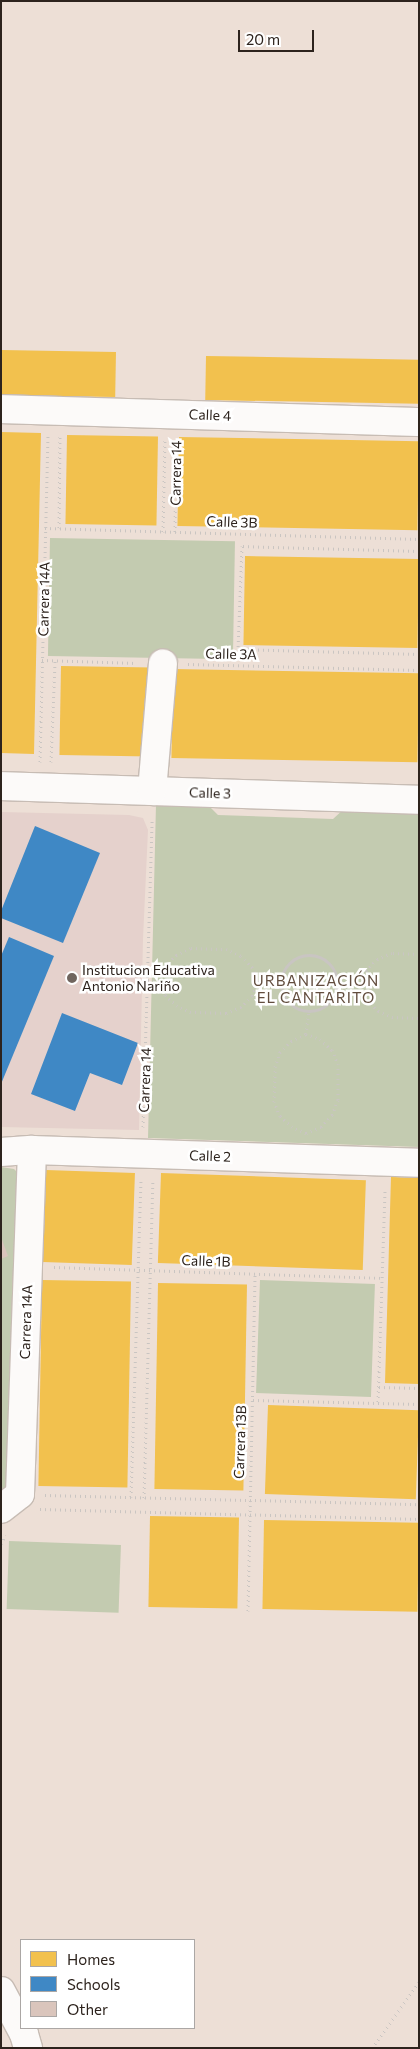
<!DOCTYPE html>
<meta charset="utf-8">
<style>
body{margin:0}
#map{position:relative;width:420px;height:2049px;overflow:hidden;background:#eddfd6;font-family:Commissioner,sans-serif}
div>[style]{position:absolute}
[style*='--x']{left:calc(var(--x)*1px);top:calc(var(--y)*1px);width:calc(var(--w)*1px);rotate:calc(var(--a)*1deg)}
.education>*{inset:0;background:#e5d1cc}
.green>*{inset:0;background:#c3cbb0;transform-origin:0 0}
.homes>*{inset:0;background:#f2c14e;transform-origin:0 0}
.schools>*{inset:0;background:#3f88c5}
.building>*{inset:0;background:#dac5bc}
.path>*{height:3px;margin-top:-1.5px;transform-origin:0;background:repeating-linear-gradient(90deg,#c9c5c2 0 1px,transparent 0 5px)}
.path>.ring{margin:-1.5px;padding:0;box-sizing:content-box;background:none;border:3px solid #c9c5c2;border-radius:50%}
.roads{filter:drop-shadow(1px 0 #c7bcb4) drop-shadow(-1px 0 #c7bcb4) drop-shadow(0 1px #c7bcb4) drop-shadow(0 -1px #c7bcb4)}
.minor>*{height:28px;margin:-14px;padding:0 14px;transform-origin:14px;border-radius:14px;background:#fcfaf9}
.dots>*{width:14px;height:14px;translate:-50% -50%;box-sizing:border-box;border:2px solid #fff;border-radius:50%}
span{translate:-50% -50%;white-space:nowrap;text-align:center;line-height:1.15;-webkit-text-stroke:5px #fff;paint-order:stroke}
.street-label{font-size:14px;color:#2d231d}
.poi-label{font-size:14px;color:#2d231d}
.left{translate:0 -50%;text-align:left}
.neighbourhood-label{font-size:15px;color:#624d3e;letter-spacing:1px}
.frame{position:absolute;inset:0;border:2px solid #2d231d;pointer-events:none}
.legend{position:absolute;left:20px;top:1939px;width:175px;height:90px;box-sizing:border-box;background:#fff;border:1px solid #aba7a5;margin:0;padding:6px 9px;list-style:none;font-size:15px;color:#2d231d}
.legend li{display:flex;align-items:center;gap:10px;height:25px}
.legend b{width:25px;border:1px solid #aba7a5}
.scale{position:absolute;left:238px;top:30px;width:76px;height:22px;box-sizing:border-box;border:2px solid #2d231d;border-top:0;padding-left:6px;font-size:15px;line-height:18px;white-space:nowrap;color:#2d231d;-webkit-text-stroke:4px #fff;paint-order:stroke}
</style>
<div id="map">
<div class="education">
<i style="clip-path:polygon(1px 812px,129px 815px,143px 818px,148px 830px,143px 939px,139px 1130px,1px 1127px)"></i>
</div>
<div class="green">
<i style="left:50px;top:538px;width:185px;height:118px;rotate:1deg"></i>
<i style="clip-path:polygon(206px 803px,218px 815px,333px 819px,345px 808px,419px 810px,419px 1147px,148px 1138px,156px 804px)"></i>
<i style="clip-path:polygon(1px 1167px,14px 1169px,19px 1174px,14px 1491px,1px 1501px)"></i>
<i style="left:260px;top:1280px;width:115px;height:113px;rotate:2deg"></i>
<i style="left:9px;top:1541px;width:112px;height:68px;rotate:2deg"></i>
</div>
<div class="homes">
<i style="left:1px;top:350px;width:115px;height:45px;rotate:1deg"></i>
<i style="left:206px;top:356px;width:213px;height:44px;rotate:1deg"></i>
<i style="clip-path:polygon(1px 432px,41px 433px,34px 754px,1px 753px)"></i>
<i style="left:67px;top:435px;width:91px;height:89px;rotate:1deg"></i>
<i style="left:179px;top:437px;width:240px;height:89px;rotate:1deg"></i>
<i style="left:245px;top:556px;width:174px;height:89px;rotate:1deg"></i>
<i style="left:61px;top:666px;width:91px;height:89px;rotate:1deg"></i>
<i style="left:173px;top:669px;width:246px;height:89px;rotate:1deg"></i>
<i style="left:46px;top:1170px;width:89px;height:92px;rotate:2deg"></i>
<i style="left:161px;top:1173px;width:205px;height:90px;rotate:2deg"></i>
<i style="clip-path:polygon(391px 1177px,419px 1178px,419px 1384px,385px 1383px)"></i>
<i style="left:42px;top:1280px;width:89px;height:206px;rotate:1deg"></i>
<i style="left:158px;top:1283px;width:89px;height:206px;rotate:1deg"></i>
<i style="left:268px;top:1405px;width:151px;height:89px;rotate:2deg"></i>
<i style="left:150px;top:1516px;width:89px;height:91px;rotate:1deg"></i>
<i style="left:264px;top:1520px;width:155px;height:89px;rotate:1deg"></i>
</div>
<div class="schools">
<i style="clip-path:polygon(35px 826px,100px 853px,63px 943px,1px 918px,1px 911px)"></i>
<i style="clip-path:polygon(9px 937px,54px 956px,1px 1084px,1px 956px)"></i>
<i style="clip-path:polygon(62px 1013px,138px 1043px,122px 1085px,90px 1073px,75px 1111px,31px 1094px)"></i>
</div>
<div class="building">
<i style="clip-path:polygon(1px 1237px,8px 1256px,1px 1259px)"></i>
</div>
<div class="path">
<i style="--x:45;--y:528;--w:374;--a:1.7"></i>
<i style="--x:59;--y:528;--w:92;--a:-89.4"></i>
<i style="--x:163;--y:532;--w:92;--a:-88.8"></i>
<i style="--x:175;--y:532;--w:92;--a:-89.4"></i>
<i style="--x:419;--y:551;--w:177;--a:-178.4"></i>
<i style="--x:242;--y:546;--w:103;--a:92.2"></i>
<i style="--x:238;--y:649;--w:181;--a:1.6"></i>
<i style="--x:42;--y:660;--w:95;--a:1.8"></i>
<i style="--x:188;--y:664;--w:231;--a:1.5"></i>
<i style="--x:40;--y:762;--w:326;--a:-88.6"></i>
<i style="--x:51;--y:762;--w:101;--a:-87.7"></i>
<i style="--x:191;--y:948;--w:35;--a:2"></i>
<i style="--x:226;--y:949;--w:17;--a:25"></i>
<i style="--x:241;--y:956;--w:16;--a:45"></i>
<i style="--x:252;--y:967;--w:15;--a:67"></i>
<i style="--x:258;--y:981;--w:16;--a:112"></i>
<i style="--x:252;--y:996;--w:16;--a:135"></i>
<i style="--x:241;--y:1007;--w:16;--a:158"></i>
<i style="--x:226;--y:1013;--w:35;--a:-178"></i>
<i style="--x:191;--y:1012;--w:15;--a:-157"></i>
<i style="--x:177;--y:1006;--w:16;--a:-137"></i>
<i style="--x:165;--y:995;--w:15;--a:-113"></i>
<i style="--x:159;--y:981;--w:16;--a:-68"></i>
<i style="--x:165;--y:966;--w:16;--a:-45"></i>
<i style="--x:176;--y:955;--w:17;--a:-25"></i>
<i style="--x:419;--y:954;--w:27;--a:-178"></i>
<i style="--x:392;--y:953;--w:16;--a:158"></i>
<i style="--x:377;--y:959;--w:16;--a:133"></i>
<i style="--x:366;--y:971;--w:15;--a:110"></i>
<i style="--x:361;--y:985;--w:16;--a:68"></i>
<i style="--x:367;--y:1000;--w:16;--a:45"></i>
<i style="--x:378;--y:1011;--w:15;--a:23"></i>
<i style="--x:392;--y:1017;--w:27;--a:2"></i>
<i class="ring" style="left:281px;top:955px;width:53px;height:53px"></i>
<i style="--x:148;--y:980;--w:11;--a:5"></i>
<i style="--x:258;--y:981;--w:23;--a:2"></i>
<i style="--x:337;--y:982;--w:24;--a:7"></i>
<i style="--x:306;--y:1034;--w:15;--a:20"></i>
<i style="--x:320;--y:1039;--w:16;--a:43"></i>
<i style="--x:332;--y:1050;--w:15;--a:67"></i>
<i style="--x:338;--y:1064;--w:36;--a:90"></i>
<i style="--x:338;--y:1100;--w:16;--a:112"></i>
<i style="--x:332;--y:1115;--w:16;--a:133"></i>
<i style="--x:321;--y:1127;--w:16;--a:158"></i>
<i style="--x:306;--y:1133;--w:15;--a:-157"></i>
<i style="--x:292;--y:1127;--w:16;--a:-137"></i>
<i style="--x:280;--y:1116;--w:15;--a:-113"></i>
<i style="--x:274;--y:1102;--w:35;--a:-88"></i>
<i style="--x:275;--y:1067;--w:16;--a:-72"></i>
<i style="--x:280;--y:1052;--w:16;--a:-45"></i>
<i style="--x:291;--y:1041;--w:17;--a:-25"></i>
<i style="--x:306;--y:1034;--w:23;--a:-83"></i>
<i style="--x:143;--y:1127;--w:309;--a:-88.3"></i>
<i style="--x:54;--y:1267;--w:328;--a:1.9"></i>
<i style="--x:379;--y:1387;--w:40;--a:1.4"></i>
<i style="--x:253;--y:1400;--w:166;--a:1.4"></i>
<i style="--x:378;--y:1402;--w:214;--a:-88.1"></i>
<i style="--x:45;--y:1495;--w:374;--a:1.4"></i>
<i style="--x:131;--y:1497;--w:317;--a:-88.2"></i>
<i style="--x:144;--y:1498;--w:317;--a:-88.4"></i>
<i style="--x:40;--y:1509;--w:379;--a:1.5"></i>
<i style="--x:1;--y:1544;--w:10;--a:-66"></i>
<i style="--x:248;--y:1611;--w:338;--a:-88.8"></i>
<i style="--x:372;--y:2048;--w:81;--a:-54.5"></i>
</div>
<div class="roads">
<div class="minor">
<i style="--x:1;--y:409;--w:418;--a:1.8"></i>
<i style="--x:1;--y:786;--w:418;--a:1.9"></i>
<i style="--x:152;--y:791;--w:128;--a:-85.1"></i>
<i style="--x:1;--y:1152;--w:31;--a:-4"></i>
<i style="--x:32;--y:1150;--w:387;--a:1.9"></i>
<i style="--x:1;--y:1509;--w:24;--a:-38"></i>
<i style="--x:20;--y:1494;--w:344;--a:-88"></i>
<i style="--x:1;--y:1991;--w:49;--a:61.9"></i>
<i style="--x:24;--y:2034;--w:15;--a:74"></i>
</div>
</div>
<div class="dots">
<i style="left:72px;top:978px;background:#70655e"></i>
</div>
<div class="street-label">
<span style="left:210px;top:415px;rotate:2deg">Calle 4</span>
<span style="left:176px;top:473px;rotate:-89deg">Carrera 14</span>
<span style="left:232px;top:522px;rotate:2deg">Calle 3B</span>
<span style="left:44px;top:599px;rotate:-89deg">Carrera 14A</span>
<span style="left:231px;top:654px;rotate:1deg">Calle 3A</span>
<span style="left:210px;top:793px;rotate:2deg">Calle 3</span>
<span style="left:145px;top:1080px;rotate:-88deg">Carrera 14</span>
<span style="left:210px;top:1156px;rotate:2deg">Calle 2</span>
<span style="left:206px;top:1261px;rotate:2deg">Calle 1B</span>
<span style="left:26px;top:1322px;rotate:-88deg">Carrera 14A</span>
<span style="left:240px;top:1442px;rotate:-88deg">Carrera 13B</span>
</div>
<div class="poi-label">
<span class="left" style="left:82px;top:978px">Institucion Educativa<br>Antonio Nariño</span>
</div>
<div class="neighbourhood-label">
<span style="left:316px;top:989px">URBANIZACIÓN<br>EL CANTARITO</span>
</div>
<div class="frame"></div>
<ul class="legend">
<li><b style="height:14px;background:#f2c14e"></b>Homes</li>
<li><b style="height:14px;background:#3f88c5"></b>Schools</li>
<li><b style="height:14px;background:#dac5bc"></b>Other</li>
</ul>
<div class="scale">20 m</div>
</div>
